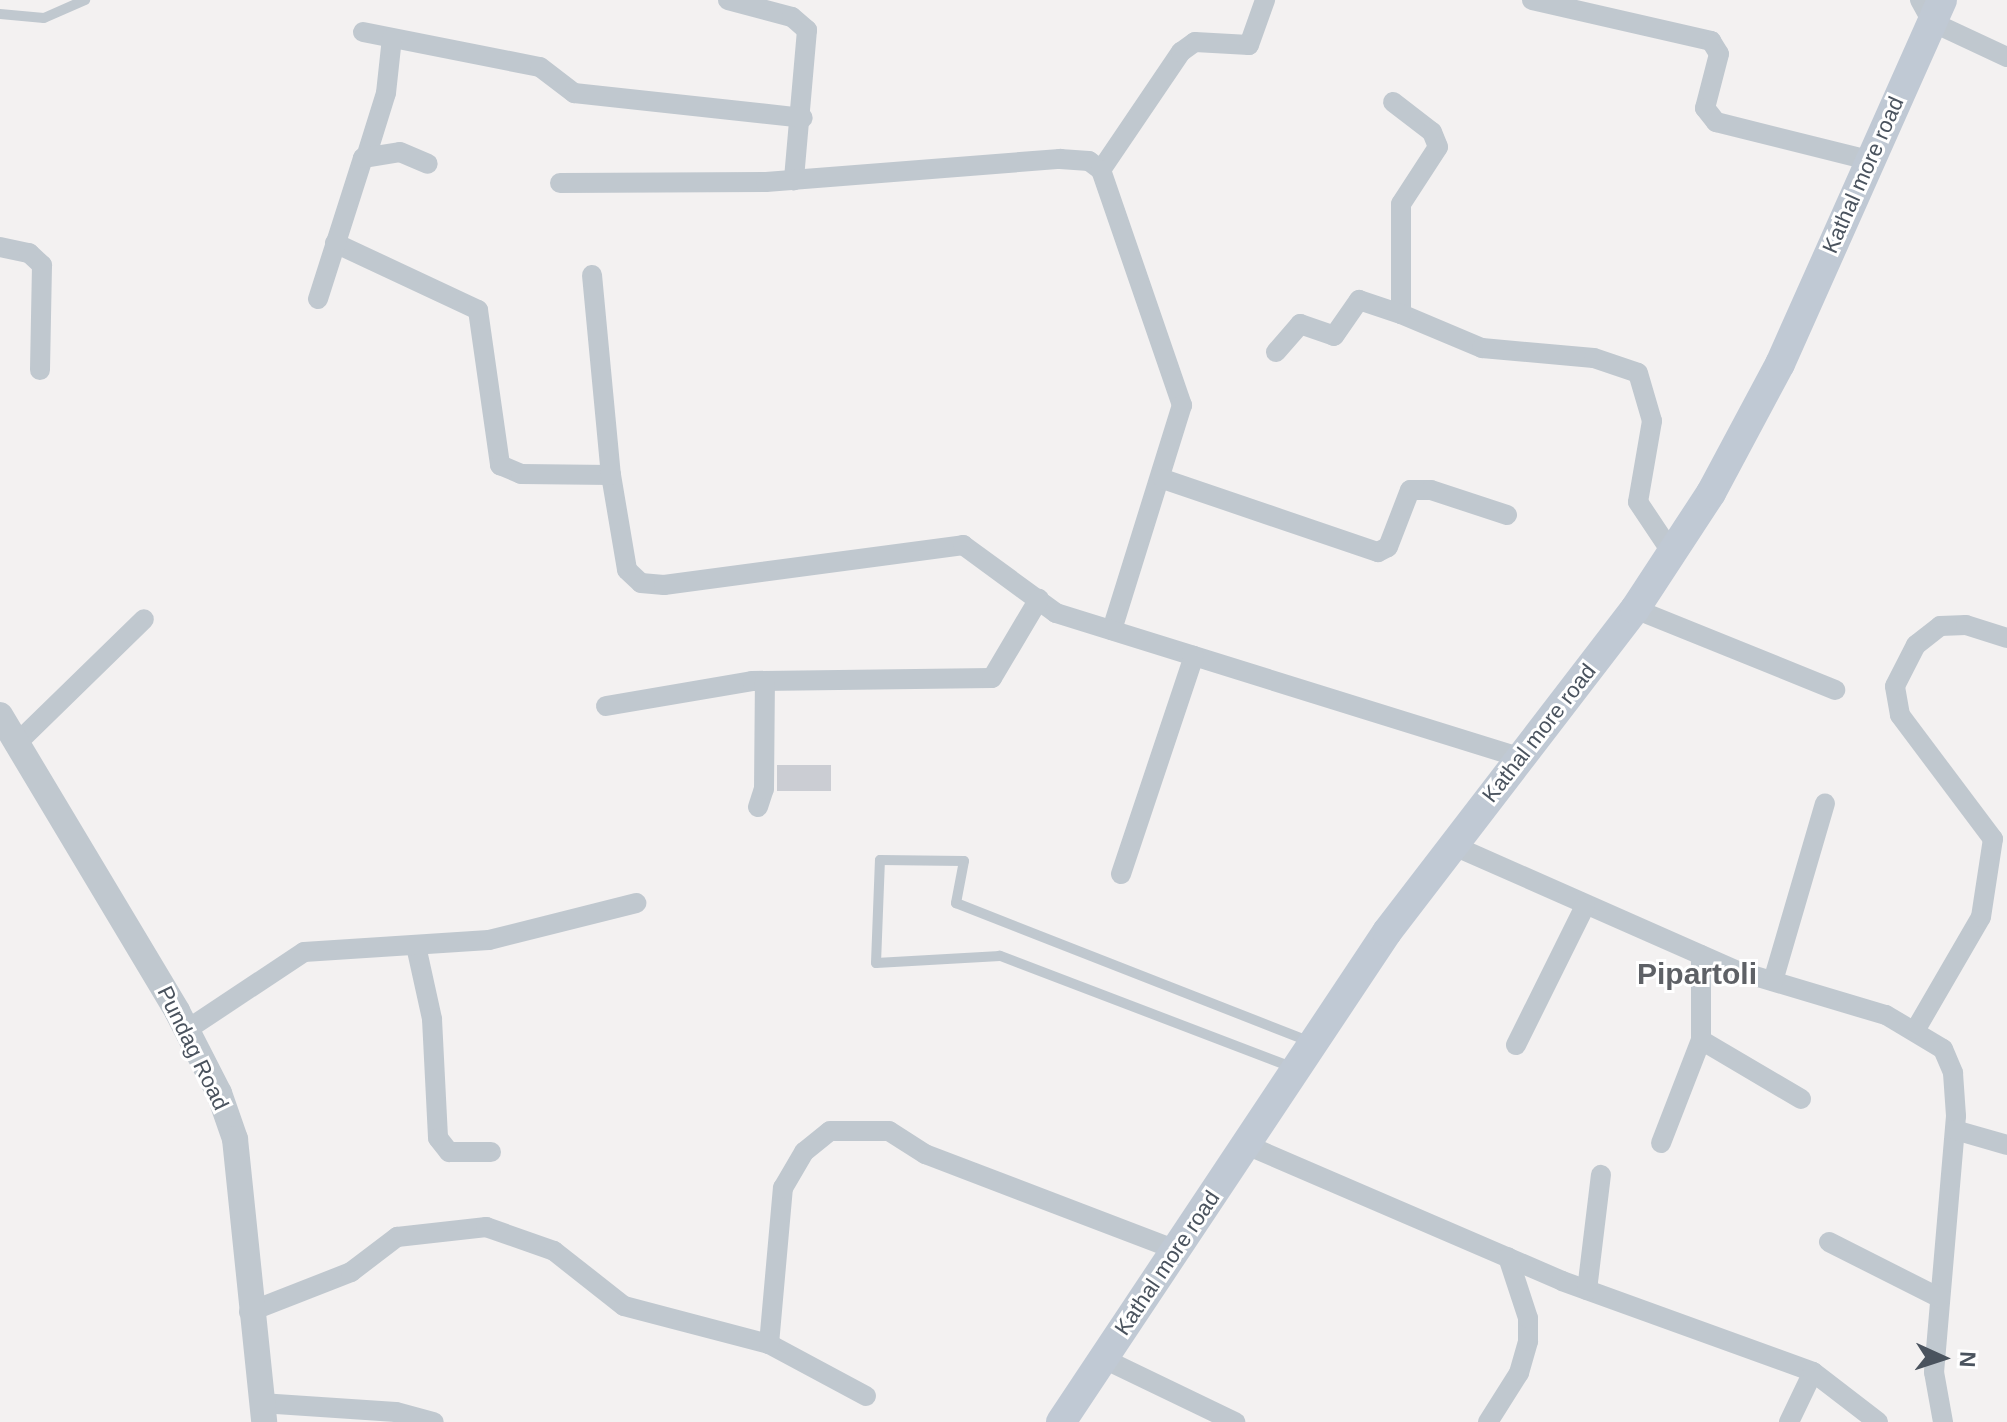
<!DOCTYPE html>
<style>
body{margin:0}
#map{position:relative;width:2007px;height:1422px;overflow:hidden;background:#f3f1f1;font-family:Helvetica,sans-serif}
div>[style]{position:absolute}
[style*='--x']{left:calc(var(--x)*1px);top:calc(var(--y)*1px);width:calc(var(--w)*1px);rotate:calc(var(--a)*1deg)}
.building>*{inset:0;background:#cbcdd3;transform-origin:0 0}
.service>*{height:10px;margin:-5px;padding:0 5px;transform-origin:5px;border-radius:5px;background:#c0c8cf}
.minor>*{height:20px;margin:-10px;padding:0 10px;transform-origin:10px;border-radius:10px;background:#c0c8cf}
.tertiary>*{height:26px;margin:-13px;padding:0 13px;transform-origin:13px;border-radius:13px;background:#c0c8cf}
.secondary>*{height:30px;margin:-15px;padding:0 15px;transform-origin:15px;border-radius:15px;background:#c0c9d4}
span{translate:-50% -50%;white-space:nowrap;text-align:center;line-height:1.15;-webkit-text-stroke:6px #fff;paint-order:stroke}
.street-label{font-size:22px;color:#4a535e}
.district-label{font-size:30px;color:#5e6166;font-weight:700}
.north{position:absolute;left:1903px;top:1318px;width:80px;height:80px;-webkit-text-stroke:6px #fff;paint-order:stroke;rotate:93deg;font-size:22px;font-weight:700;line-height:32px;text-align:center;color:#4a535e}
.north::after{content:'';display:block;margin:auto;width:28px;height:36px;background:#4a535e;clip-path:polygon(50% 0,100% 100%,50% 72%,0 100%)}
</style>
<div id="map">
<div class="building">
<i style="left:777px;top:765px;width:54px;height:26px"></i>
</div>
<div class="service">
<i style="--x:0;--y:14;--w:44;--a:5.2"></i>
<i style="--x:44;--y:18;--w:45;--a:-23.7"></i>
<i style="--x:1294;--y:1068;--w:315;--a:-159.1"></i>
<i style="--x:1000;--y:956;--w:124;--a:176.8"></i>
<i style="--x:876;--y:963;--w:103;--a:-87.8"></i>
<i style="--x:880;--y:860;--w:84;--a:0.7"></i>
<i style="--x:964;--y:861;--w:43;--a:100.8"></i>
<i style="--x:956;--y:903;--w:380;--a:21.4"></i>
</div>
<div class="minor">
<i style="--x:728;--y:0;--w:66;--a:14.9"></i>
<i style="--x:792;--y:17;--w:20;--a:41"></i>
<i style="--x:807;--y:30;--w:151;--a:95"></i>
<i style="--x:1532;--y:0;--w:184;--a:12.9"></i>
<i style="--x:1711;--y:41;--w:15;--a:58"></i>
<i style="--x:1719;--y:54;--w:56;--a:104.5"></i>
<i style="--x:1705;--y:108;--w:18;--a:52"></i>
<i style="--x:1716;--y:122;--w:157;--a:14"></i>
<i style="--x:1920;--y:0;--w:25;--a:61"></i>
<i style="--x:1932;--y:22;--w:83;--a:25"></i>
<i style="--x:363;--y:32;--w:180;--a:11.2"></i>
<i style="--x:540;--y:67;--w:43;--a:37.4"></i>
<i style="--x:574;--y:93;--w:230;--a:6.2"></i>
<i style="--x:1393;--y:102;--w:49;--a:37.6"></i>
<i style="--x:1432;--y:132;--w:16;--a:68"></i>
<i style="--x:1438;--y:147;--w:68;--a:123"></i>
<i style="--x:1401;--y:204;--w:110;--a:90"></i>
<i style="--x:1401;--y:314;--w:88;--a:22.8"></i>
<i style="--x:1482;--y:348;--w:112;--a:5.1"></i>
<i style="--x:1594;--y:358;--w:46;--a:18.8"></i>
<i style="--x:1638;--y:373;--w:50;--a:73.7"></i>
<i style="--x:1652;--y:421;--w:82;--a:99.8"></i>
<i style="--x:1638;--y:502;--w:61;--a:56.3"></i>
<i style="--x:367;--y:154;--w:64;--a:-72.7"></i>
<i style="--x:386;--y:93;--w:55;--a:-83.8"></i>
<i style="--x:1101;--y:170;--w:143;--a:-55.9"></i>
<i style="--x:1181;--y:52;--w:17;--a:-36"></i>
<i style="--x:1195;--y:42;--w:54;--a:3.2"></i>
<i style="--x:1249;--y:45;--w:48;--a:-70.4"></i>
<i style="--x:560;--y:183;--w:206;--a:-0.3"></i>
<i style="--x:766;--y:182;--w:295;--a:-4.5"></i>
<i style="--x:1060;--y:159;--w:29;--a:4"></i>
<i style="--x:1089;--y:161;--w:15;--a:37"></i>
<i style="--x:1101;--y:170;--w:249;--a:71"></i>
<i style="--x:1182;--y:405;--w:236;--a:107.3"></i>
<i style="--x:335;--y:243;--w:158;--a:25.1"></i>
<i style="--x:478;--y:310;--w:157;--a:81.9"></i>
<i style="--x:500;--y:465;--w:23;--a:23"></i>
<i style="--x:521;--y:474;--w:90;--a:0.6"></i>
<i style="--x:611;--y:475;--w:96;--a:80.4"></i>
<i style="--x:627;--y:570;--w:19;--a:43"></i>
<i style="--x:641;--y:583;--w:23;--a:5"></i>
<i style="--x:664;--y:585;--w:302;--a:-7.6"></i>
<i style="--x:963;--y:545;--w:115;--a:36.2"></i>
<i style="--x:1056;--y:613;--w:488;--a:17.3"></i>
<i style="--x:0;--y:247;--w:30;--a:12"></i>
<i style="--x:29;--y:253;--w:18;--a:43"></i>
<i style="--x:42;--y:265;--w:105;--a:91.1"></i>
<i style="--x:592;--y:275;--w:201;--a:84.6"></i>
<i style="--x:318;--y:299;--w:148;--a:-72.3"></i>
<i style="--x:363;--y:158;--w:37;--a:-9"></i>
<i style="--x:400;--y:152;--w:30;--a:23"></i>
<i style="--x:1276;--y:352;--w:37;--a:-49"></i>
<i style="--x:1300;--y:324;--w:36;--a:19"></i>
<i style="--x:1334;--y:336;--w:44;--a:-55.2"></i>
<i style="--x:1359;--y:300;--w:44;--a:18.4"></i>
<i style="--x:1163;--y:479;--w:227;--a:18.8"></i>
<i style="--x:1378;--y:552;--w:11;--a:-27"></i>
<i style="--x:1388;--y:547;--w:61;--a:-68.9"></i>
<i style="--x:1410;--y:490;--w:21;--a:0"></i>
<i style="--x:1431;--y:490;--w:80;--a:18.2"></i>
<i style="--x:1635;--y:609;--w:216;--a:22"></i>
<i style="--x:606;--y:706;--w:148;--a:-9.7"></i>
<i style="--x:752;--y:681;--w:240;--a:-0.7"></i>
<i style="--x:992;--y:678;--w:92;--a:-59.3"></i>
<i style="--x:15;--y:745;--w:180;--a:-44.3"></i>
<i style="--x:758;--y:807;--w:19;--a:-72"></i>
<i style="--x:764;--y:789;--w:108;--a:-89.5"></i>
<i style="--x:1452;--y:845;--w:313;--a:23.8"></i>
<i style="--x:1738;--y:971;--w:154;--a:16.6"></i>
<i style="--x:1886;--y:1015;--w:66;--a:30.8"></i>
<i style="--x:1943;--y:1049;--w:26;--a:67"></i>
<i style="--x:1953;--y:1073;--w:43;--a:86"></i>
<i style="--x:1956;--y:1116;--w:257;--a:94.9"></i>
<i style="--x:1934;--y:1372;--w:51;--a:79.8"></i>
<i style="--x:1121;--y:874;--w:230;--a:-71.5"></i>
<i style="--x:416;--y:946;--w:75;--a:77.6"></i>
<i style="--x:432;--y:1019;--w:119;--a:87.1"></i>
<i style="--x:438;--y:1138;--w:18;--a:52"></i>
<i style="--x:449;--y:1152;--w:42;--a:0"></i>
<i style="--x:1773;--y:981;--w:185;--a:-73.7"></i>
<i style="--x:188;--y:1029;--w:139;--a:-33.6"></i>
<i style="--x:304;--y:952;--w:185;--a:-3.7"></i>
<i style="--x:489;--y:940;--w:152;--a:-14.1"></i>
<i style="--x:1916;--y:1029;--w:129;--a:-59.9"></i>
<i style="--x:1981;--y:917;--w:79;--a:-81.3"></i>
<i style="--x:1993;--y:839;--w:155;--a:-126.9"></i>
<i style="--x:1900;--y:715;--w:29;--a:-100"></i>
<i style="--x:1895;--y:686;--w:46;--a:-62.9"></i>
<i style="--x:1916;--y:645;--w:31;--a:-38"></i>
<i style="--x:1940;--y:626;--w:26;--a:-2"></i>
<i style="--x:1966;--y:625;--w:43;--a:17.6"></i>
<i style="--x:1701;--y:1040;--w:116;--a:30.5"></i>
<i style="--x:1516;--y:1045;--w:155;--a:-63.6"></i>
<i style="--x:1955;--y:1130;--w:54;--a:16.1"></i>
<i style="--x:1661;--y:1143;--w:110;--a:-68.8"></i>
<i style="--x:1701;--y:1040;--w:85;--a:-90"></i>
<i style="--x:1249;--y:1146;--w:341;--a:23.3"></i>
<i style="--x:1562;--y:1281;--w:267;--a:19.9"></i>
<i style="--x:1829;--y:1242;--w:124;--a:26.8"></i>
<i style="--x:1587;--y:1290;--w:116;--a:-83.1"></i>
<i style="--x:249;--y:1312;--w:110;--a:-21.4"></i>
<i style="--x:351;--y:1272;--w:58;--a:-37.3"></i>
<i style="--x:397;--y:1237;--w:90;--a:-6.4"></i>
<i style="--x:486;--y:1227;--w:72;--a:19.4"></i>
<i style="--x:554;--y:1251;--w:89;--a:38.2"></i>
<i style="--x:624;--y:1306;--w:150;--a:14.7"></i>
<i style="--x:769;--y:1344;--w:110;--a:28.2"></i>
<i style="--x:769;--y:1344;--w:157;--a:-84.9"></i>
<i style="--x:783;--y:1188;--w:42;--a:-59.7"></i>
<i style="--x:804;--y:1152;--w:33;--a:-39"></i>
<i style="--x:830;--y:1131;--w:59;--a:0"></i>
<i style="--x:889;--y:1131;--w:43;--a:32.6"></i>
<i style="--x:925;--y:1154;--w:267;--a:20.9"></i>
<i style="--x:1102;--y:1358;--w:148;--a:25.7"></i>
<i style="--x:261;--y:1403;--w:135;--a:3.8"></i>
<i style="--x:396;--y:1412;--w:39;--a:15"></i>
<i style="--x:1488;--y:1422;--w:58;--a:-57.7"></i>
<i style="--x:1519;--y:1373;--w:33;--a:-74"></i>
<i style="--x:1528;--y:1341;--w:23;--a:-90"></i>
<i style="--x:1528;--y:1318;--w:64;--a:-108.2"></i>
<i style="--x:1789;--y:1422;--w:55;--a:-64.4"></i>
<i style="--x:1813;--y:1372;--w:82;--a:37.6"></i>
</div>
<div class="tertiary">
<i style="--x:0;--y:715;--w:345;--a:59.1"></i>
<i style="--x:177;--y:1011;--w:92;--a:62.9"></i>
<i style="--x:219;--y:1093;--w:49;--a:70.8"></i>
<i style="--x:235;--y:1139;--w:284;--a:84.1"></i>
</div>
<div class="secondary">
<i style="--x:1061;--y:1422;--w:589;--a:-56.36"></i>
<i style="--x:1387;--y:932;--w:407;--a:-52.5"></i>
<i style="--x:1635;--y:609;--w:139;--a:-56.8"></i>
<i style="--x:1711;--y:493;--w:146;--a:-61.9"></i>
<i style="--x:1780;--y:364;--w:398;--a:-66"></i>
</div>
<div class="street-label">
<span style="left:1863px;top:175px;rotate:-66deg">Kathal more road</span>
<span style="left:1539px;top:733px;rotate:-52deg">Kathal more road</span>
<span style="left:193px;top:1048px;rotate:64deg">Pundag Road</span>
<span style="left:1167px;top:1263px;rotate:-56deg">Kathal more road</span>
</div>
<div class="district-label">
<span style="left:1697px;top:974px">Pipartoli</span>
</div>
<div class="north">N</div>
</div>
